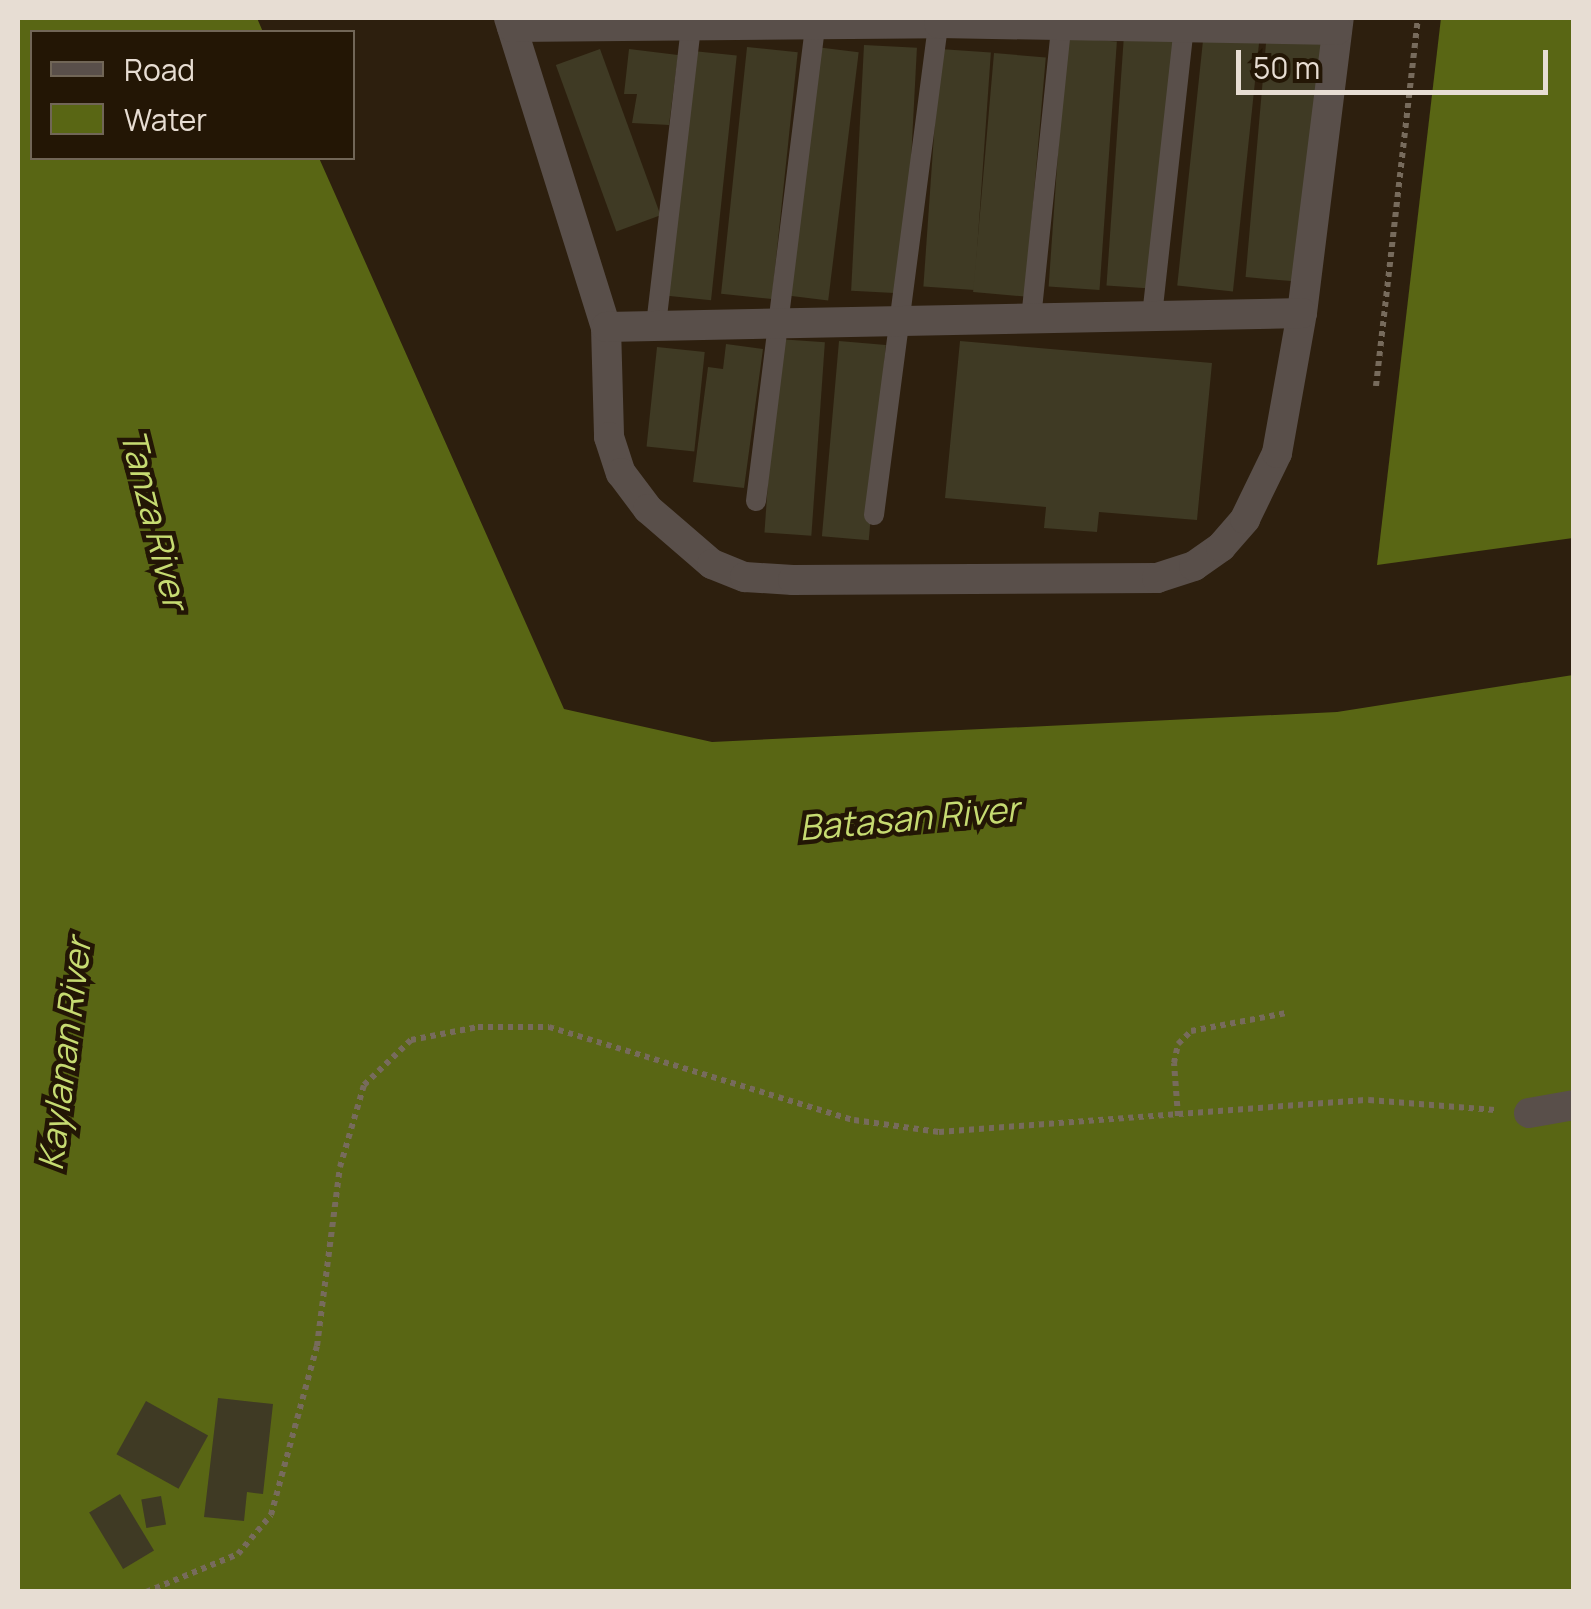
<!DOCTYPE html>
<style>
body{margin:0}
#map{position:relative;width:1591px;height:1609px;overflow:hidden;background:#2d1f0e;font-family:Manrope,sans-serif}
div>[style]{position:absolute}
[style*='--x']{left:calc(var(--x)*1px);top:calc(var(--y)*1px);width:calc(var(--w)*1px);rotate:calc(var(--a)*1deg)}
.water>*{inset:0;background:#596614}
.building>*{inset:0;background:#3f3a24;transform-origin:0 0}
.path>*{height:6px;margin-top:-3px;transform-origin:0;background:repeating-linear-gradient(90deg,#776b5c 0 5px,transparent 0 10px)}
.service>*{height:20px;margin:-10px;padding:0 10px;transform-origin:10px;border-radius:10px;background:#594f4a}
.minor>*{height:30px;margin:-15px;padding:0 15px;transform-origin:15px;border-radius:15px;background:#594f4a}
span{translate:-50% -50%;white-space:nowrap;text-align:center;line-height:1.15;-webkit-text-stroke:9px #231605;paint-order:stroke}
.water-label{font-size:35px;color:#c6db71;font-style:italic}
.frame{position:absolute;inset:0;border:20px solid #e7ddd3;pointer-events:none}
.legend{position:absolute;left:30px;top:30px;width:325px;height:130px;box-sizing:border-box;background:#231605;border:2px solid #716657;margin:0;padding:12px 18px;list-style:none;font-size:30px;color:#e7ddd3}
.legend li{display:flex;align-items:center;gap:20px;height:50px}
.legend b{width:50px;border:2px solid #716657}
.scale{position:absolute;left:1236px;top:50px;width:312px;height:45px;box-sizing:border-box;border:5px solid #e7ddd3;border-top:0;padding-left:12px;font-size:30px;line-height:35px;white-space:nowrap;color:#e7ddd3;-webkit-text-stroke:8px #231605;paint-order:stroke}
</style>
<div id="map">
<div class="water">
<i style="clip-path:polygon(18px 18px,257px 18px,263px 32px,32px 32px,32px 158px,319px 158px,564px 709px,712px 742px,1337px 712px,1573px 675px,1573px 1591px,18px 1591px)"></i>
<i style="clip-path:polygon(1441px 18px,1573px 18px,1573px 538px,1377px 565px)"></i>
</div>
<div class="building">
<i style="left:1204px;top:31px;width:56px;height:256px;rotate:6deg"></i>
<i style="left:1267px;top:32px;width:60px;height:246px;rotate:5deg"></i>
<i style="left:1124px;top:35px;width:51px;height:251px;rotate:4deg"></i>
<i style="left:1066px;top:38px;width:51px;height:249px;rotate:4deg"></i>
<i style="left:864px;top:45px;width:53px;height:246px;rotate:3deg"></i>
<i style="left:747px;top:47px;width:51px;height:248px;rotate:6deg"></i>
<i style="left:816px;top:47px;width:43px;height:250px;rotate:7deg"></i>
<i style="left:600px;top:49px;width:177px;height:47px;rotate:70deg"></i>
<i style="clip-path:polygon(629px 49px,678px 55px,669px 125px,632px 123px,637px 94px,624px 94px)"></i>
<i style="left:940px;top:49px;width:51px;height:238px;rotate:4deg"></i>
<i style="left:693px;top:51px;width:44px;height:246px;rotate:6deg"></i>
<i style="left:994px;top:53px;width:52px;height:240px;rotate:5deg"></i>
<i style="left:778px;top:339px;width:47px;height:194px;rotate:4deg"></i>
<i style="left:839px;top:341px;width:47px;height:196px;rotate:5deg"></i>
<i style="clip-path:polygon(960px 341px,1212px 363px,1197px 520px,1099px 512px,1097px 532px,1044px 528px,1046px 507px,945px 498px)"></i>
<i style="clip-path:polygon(726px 344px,763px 349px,744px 488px,693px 482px,708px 367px,723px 369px)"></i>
<i style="left:657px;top:347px;width:48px;height:100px;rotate:6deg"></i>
<i style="clip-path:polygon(218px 1398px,273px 1404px,263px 1494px,247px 1492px,244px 1521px,204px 1517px)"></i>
<i style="left:146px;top:1401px;width:71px;height:61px;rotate:29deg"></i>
<i style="left:120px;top:1494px;width:66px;height:36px;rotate:59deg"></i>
<i style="left:161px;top:1496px;width:29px;height:20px;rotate:80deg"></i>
</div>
<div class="path">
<i style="--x:1376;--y:386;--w:370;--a:-83.5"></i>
<i style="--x:1178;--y:1116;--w:53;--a:-94.3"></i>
<i style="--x:1174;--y:1063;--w:19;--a:-78"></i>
<i style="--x:1178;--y:1044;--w:18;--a:-45"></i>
<i style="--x:1191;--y:1031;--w:97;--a:-10.7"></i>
<i style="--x:146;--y:1592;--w:100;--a:-22.4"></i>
<i style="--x:238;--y:1554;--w:51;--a:-49.8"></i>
<i style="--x:271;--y:1515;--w:175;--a:-74.8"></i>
<i style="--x:317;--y:1346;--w:180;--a:-82.7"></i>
<i style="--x:340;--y:1167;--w:85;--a:-73.7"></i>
<i style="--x:364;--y:1085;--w:65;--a:-43.8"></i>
<i style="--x:411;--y:1040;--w:68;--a:-11"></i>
<i style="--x:478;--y:1027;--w:71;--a:0"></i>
<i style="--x:549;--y:1027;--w:319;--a:17"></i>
<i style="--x:854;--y:1120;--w:86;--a:8"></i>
<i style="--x:939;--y:1132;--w:431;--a:-4.3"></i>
<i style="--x:1369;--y:1100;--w:126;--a:4.5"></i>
</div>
<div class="service">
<i style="--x:1152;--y:316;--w:300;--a:-83.7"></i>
<i style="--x:1031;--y:319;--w:303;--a:-84.1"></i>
<i style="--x:656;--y:325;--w:309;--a:-83.3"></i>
<i style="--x:756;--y:501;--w:487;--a:-82.9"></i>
<i style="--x:874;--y:515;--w:501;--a:-82.55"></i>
</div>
<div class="minor">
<i style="--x:509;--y:18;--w:324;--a:72.6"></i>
<i style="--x:606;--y:327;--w:110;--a:88.4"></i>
<i style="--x:609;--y:437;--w:38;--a:72"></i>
<i style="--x:621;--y:473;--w:45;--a:53.1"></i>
<i style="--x:648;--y:509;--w:84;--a:40.7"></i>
<i style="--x:712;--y:564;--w:35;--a:22"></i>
<i style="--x:745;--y:577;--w:48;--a:3.6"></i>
<i style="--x:793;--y:580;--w:364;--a:-0.3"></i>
<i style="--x:1157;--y:578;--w:39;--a:-18"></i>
<i style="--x:1194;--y:566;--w:33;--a:-35"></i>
<i style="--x:1221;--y:547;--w:37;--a:-49"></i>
<i style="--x:1245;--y:519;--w:73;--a:-64.1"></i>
<i style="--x:1277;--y:453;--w:142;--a:-79.9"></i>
<i style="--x:1302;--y:313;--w:297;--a:-82.9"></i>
<i style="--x:512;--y:27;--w:427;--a:-0.5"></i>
<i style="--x:939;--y:23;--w:398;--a:1"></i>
<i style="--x:606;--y:327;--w:696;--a:-1.15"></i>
<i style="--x:1529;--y:1113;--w:46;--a:-10.1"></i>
</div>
<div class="water-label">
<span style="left:155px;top:519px;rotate:76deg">Tanza River</span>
<span style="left:909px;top:818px;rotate:-5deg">Batasan River</span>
<span style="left:64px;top:1054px;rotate:-83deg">Kaylanan River</span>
</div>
<div class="frame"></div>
<ul class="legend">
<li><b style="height:12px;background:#594f4a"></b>Road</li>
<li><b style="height:28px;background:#596614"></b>Water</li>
</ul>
<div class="scale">50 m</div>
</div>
